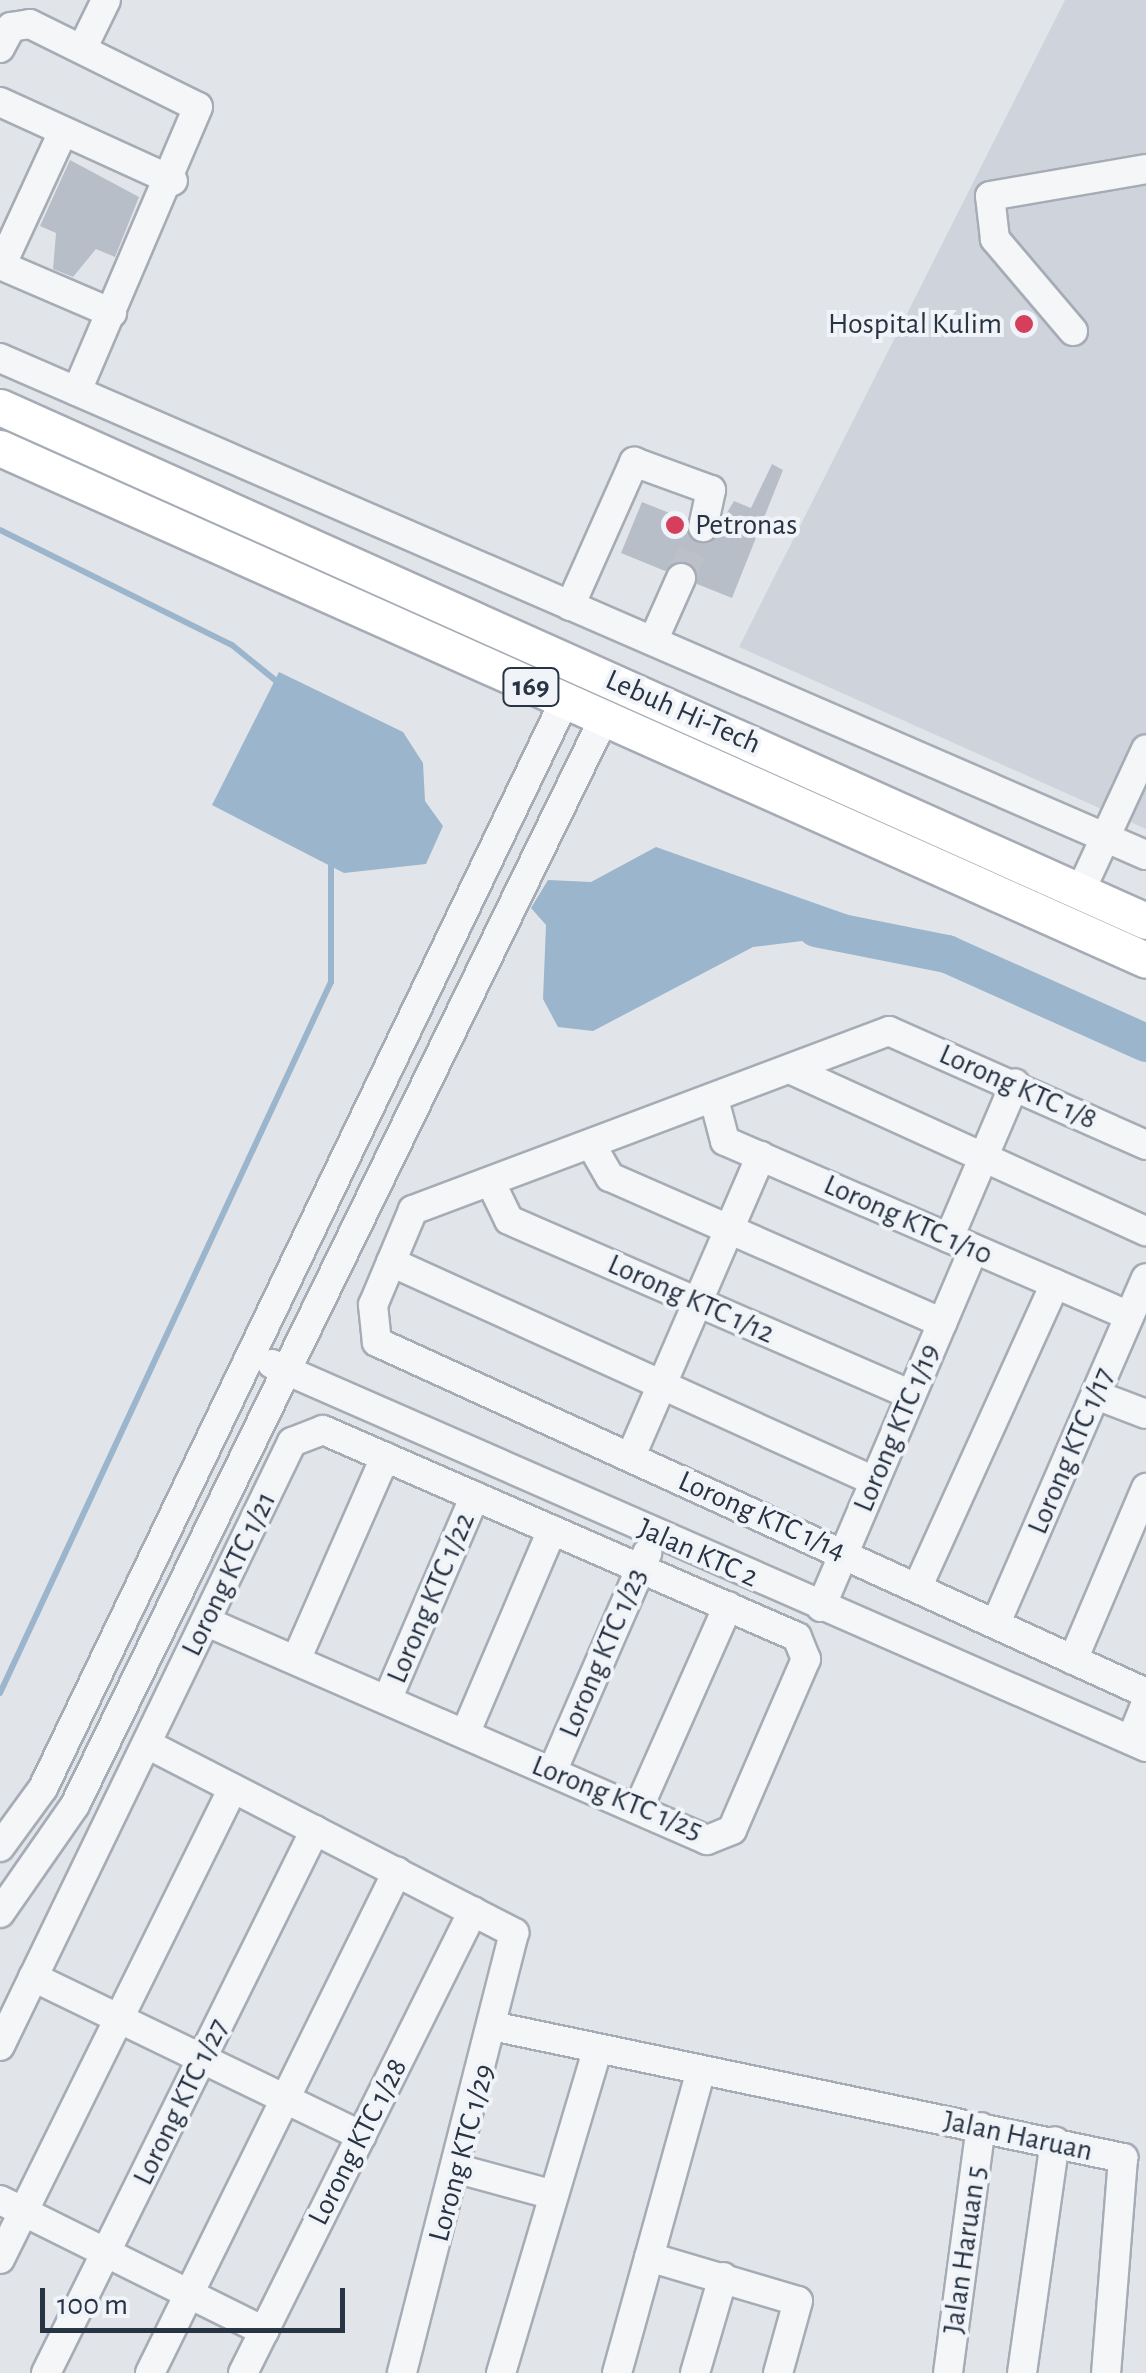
<!DOCTYPE html>
<style>
body{margin:0}
#map{position:relative;width:1146px;height:2373px;overflow:hidden;background:#e1e5ea;font-family:"Alegreya Sans",sans-serif}
div>[style]{position:absolute}
[style*='--x']{left:calc(var(--x)*1px);top:calc(var(--y)*1px);width:calc(var(--w)*1px);rotate:calc(var(--a)*1deg)}
.built>*{inset:0;background:#cfd4dc}
.water>*{inset:0;background:#9ab5cc}
.stream>*{height:6px;margin:-3px;padding:0 3px;transform-origin:3px;border-radius:3px;background:#9ab5cc}
.river>*{height:38px;margin:-19px;padding:0 19px;transform-origin:19px;border-radius:19px;background:#9ab5cc}
.building>*{inset:0;background:#b8bec8}
.minor-tunnel>*{height:28px;margin-top:-14px;transform-origin:0;background:repeating-linear-gradient(90deg,#bcc1c9 0 28px,transparent 0 42px)}
.roads{filter:drop-shadow(2px 0 #a6acb5) drop-shadow(-2px 0 #a6acb5) drop-shadow(0 2px #a6acb5) drop-shadow(0 -2px #a6acb5)}
.minor>*{height:28px;margin:-14px;padding:0 14px;transform-origin:14px;border-radius:14px;background:#f4f6f8}
.major>*{height:35px;margin:-17.5px;padding:0 17.5px;transform-origin:17.5px;border-radius:17.5px;background:#fff}
.dots>*{width:28px;height:28px;translate:-50% -50%;box-sizing:border-box;border:5px solid #f0f4f8;border-radius:50%}
span{translate:-50% -50%;white-space:nowrap;text-align:center;line-height:1.15;-webkit-text-stroke:8px #f0f4f8;paint-order:stroke}
.shield-label span{padding:2px 8px;background:#f0f4f8;border:2px solid;border-radius:8px;-webkit-text-stroke-width:0}
.shield-label{font-size:28px;color:#283343;font-weight:700}
.poi-label{font-size:30px;color:#283343}
.right{translate:-100% -50%;text-align:right}
.left{translate:0 -50%;text-align:left}
.street-label{font-size:30px;color:#283343}
.scale{position:absolute;left:40px;top:2288px;width:305px;height:45px;box-sizing:border-box;border:5px solid #283343;border-top:0;padding-left:12px;font-size:30px;line-height:35px;white-space:nowrap;color:#283343;-webkit-text-stroke:8px #f0f4f8;paint-order:stroke}
</style>
<div id="map">
<div class="built">
<i style="clip-path:polygon(1065px 0,1146px 0,1146px 829px,739px 647px)"></i>
</div>
<div class="water">
<i style="clip-path:polygon(279px 672px,403px 732px,423px 763px,425px 801px,443px 826px,426px 864px,344px 873px,212px 805px)"></i>
<i style="clip-path:polygon(656px 847px,871px 923px,863px 947px,818px 939px,753px 947px,593px 1031px,558px 1027px,543px 999px,546px 925px,531px 908px,548px 880px,591px 882px)"></i>
</div>
<div class="stream">
<i style="--x:0;--y:530;--w:259;--a:26.4"></i>
<i style="--x:232;--y:645;--w:62;--a:39.1"></i>
<i style="--x:0;--y:1693;--w:784;--a:-65.04"></i>
<i style="--x:331;--y:982;--w:120;--a:-90"></i>
</div>
<div class="river">
<i style="--x:816;--y:928;--w:134;--a:11.2"></i>
<i style="--x:947;--y:954;--w:218;--a:24.1"></i>
</div>
<div class="building">
<i style="clip-path:polygon(70px 160px,139px 197px,115px 257px,96px 249px,73px 277px,53px 269px,56px 233px,40px 226px)"></i>
<i style="clip-path:polygon(772px 464px,783px 470px,732px 598px,697px 584px,687px 562px,665px 571px,621px 553px,642px 502px,687px 520px,691px 539px,709px 543px,734px 501px,751px 508px)"></i>
</div>
<div class="minor-tunnel">
<i style="--x:681;--y:578;--w:56;--a:-66.7"></i>
</div>
<div class="roads">
<div class="minor">
<i style="--x:83;--y:47;--w:52;--a:-63.9"></i>
<i style="--x:0;--y:48;--w:24;--a:-62"></i>
<i style="--x:11;--y:27;--w:19;--a:-9"></i>
<i style="--x:30;--y:24;--w:187;--a:26.3"></i>
<i style="--x:198;--y:107;--w:309;--a:113.1"></i>
<i style="--x:0;--y:102;--w:190;--a:24.5"></i>
<i style="--x:0;--y:265;--w:122;--a:23.2"></i>
<i style="--x:1;--y:266;--w:148;--a:-65.2"></i>
<i style="--x:1073;--y:331;--w:121;--a:-130.3"></i>
<i style="--x:995;--y:239;--w:43;--a:-96.6"></i>
<i style="--x:990;--y:196;--w:158;--a:-9.8"></i>
<i style="--x:0;--y:358;--w:1249;--a:23.45"></i>
<i style="--x:570;--y:606;--w:158;--a:-66"></i>
<i style="--x:634;--y:462;--w:82;--a:20"></i>
<i style="--x:711;--y:490;--w:38;--a:102"></i>
<i style="--x:653;--y:641;--w:69;--a:-66"></i>
<i style="--x:1080;--y:892;--w:157;--a:-65.2"></i>
<i style="--x:792;--y:1070;--w:389;--a:24.5"></i>
<i style="--x:714;--y:1099;--w:43;--a:75.3"></i>
<i style="--x:725;--y:1141;--w:440;--a:23.4"></i>
<i style="--x:1146;--y:1145;--w:281;--a:-156.1"></i>
<i style="--x:889;--y:1031;--w:509;--a:159.39"></i>
<i style="--x:413;--y:1210;--w:103;--a:112.8"></i>
<i style="--x:373;--y:1305;--w:37;--a:84"></i>
<i style="--x:377;--y:1342;--w:845;--a:24.53"></i>
<i style="--x:592;--y:1146;--w:36;--a:60"></i>
<i style="--x:610;--y:1177;--w:363;--a:23.7"></i>
<i style="--x:491;--y:1183;--w:41;--a:64.1"></i>
<i style="--x:509;--y:1220;--w:438;--a:23.5"></i>
<i style="--x:949;--y:1238;--w:168;--a:-66.9"></i>
<i style="--x:391;--y:1262;--w:530;--a:24.39"></i>
<i style="--x:272;--y:1364;--w:954;--a:23.66"></i>
<i style="--x:1096;--y:1395;--w:53;--a:20.8"></i>
<i style="--x:631;--y:1456;--w:327;--a:-66.6"></i>
<i style="--x:918;--y:1586;--w:332;--a:-65.6"></i>
<i style="--x:821;--y:1607;--w:389;--a:-66.9"></i>
<i style="--x:996;--y:1623;--w:376;--a:-66.5"></i>
<i style="--x:296;--y:1660;--w:222;--a:-66.3"></i>
<i style="--x:1073;--y:1660;--w:187;--a:-67"></i>
<i style="--x:387;--y:1700;--w:222;--a:-66.7"></i>
<i style="--x:465;--y:1734;--w:222;--a:-66.9"></i>
<i style="--x:1131;--y:1740;--w:40;--a:-68"></i>
<i style="--x:147;--y:1744;--w:413;--a:27.2"></i>
<i style="--x:514;--y:1933;--w:454;--a:104.3"></i>
<i style="--x:552;--y:1772;--w:239;--a:-66.5"></i>
<i style="--x:638;--y:1809;--w:222;--a:-66.1"></i>
<i style="--x:0;--y:1847;--w:73;--a:-53.9"></i>
<i style="--x:43;--y:1788;--w:1205;--a:-64.37"></i>
<i style="--x:0;--y:1913;--w:131;--a:-55.2"></i>
<i style="--x:75;--y:1805;--w:1207;--a:-64.05"></i>
<i style="--x:33;--y:1977;--w:365;--a:25.8"></i>
<i style="--x:497;--y:2027;--w:640;--a:11.82"></i>
<i style="--x:1123;--y:2158;--w:216;--a:94.5"></i>
<i style="--x:0;--y:2046;--w:671;--a:-64.2"></i>
<i style="--x:292;--y:1442;--w:33;--a:-21"></i>
<i style="--x:323;--y:1430;--w:517;--a:23.59"></i>
<i style="--x:797;--y:1637;--w:24;--a:68"></i>
<i style="--x:806;--y:1659;--w:186;--a:113.4"></i>
<i style="--x:732;--y:1830;--w:27;--a:158"></i>
<i style="--x:707;--y:1840;--w:545;--a:-156.44"></i>
<i style="--x:458;--y:2169;--w:99;--a:15.2"></i>
<i style="--x:0;--y:2200;--w:295;--a:26.4"></i>
<i style="--x:649;--y:2257;--w:155;--a:16.5"></i>
<i style="--x:798;--y:2301;--w:75;--a:105.5"></i>
<i style="--x:0;--y:2259;--w:525;--a:-63.68"></i>
<i style="--x:46;--y:2373;--w:606;--a:-63.65"></i>
<i style="--x:150;--y:2373;--w:559;--a:-63.76"></i>
<i style="--x:243;--y:2373;--w:516;--a:-63.53"></i>
<i style="--x:501;--y:2373;--w:337;--a:-73.4"></i>
<i style="--x:617;--y:2373;--w:310;--a:-74.5"></i>
<i style="--x:695;--y:2373;--w:100;--a:-73.7"></i>
<i style="--x:948;--y:2373;--w:248;--a:-82.4"></i>
<i style="--x:1022;--y:2373;--w:234;--a:-81.9"></i>
</div>
<div class="major">
<i style="--x:0;--y:407;--w:1256;--a:24.16"></i>
<i style="--x:0;--y:448;--w:1255;--a:24.07"></i>
</div>
</div>
<div class="dots">
<i style="left:1024px;top:324px;background:#d63f5c"></i>
<i style="left:675px;top:525px;background:#d63f5c"></i>
</div>
<div class="shield-label">
<span style="left:531px;top:687px">169</span>
</div>
<div class="poi-label">
<span class="right" style="left:1002px;top:324px">Hospital Kulim</span>
<span class="left" style="left:695px;top:525px">Petronas</span>
</div>
<div class="street-label">
<span style="left:683px;top:712px;rotate:24deg">Lebuh Hi-Tech</span>
<span style="left:1018px;top:1087px;rotate:24deg">Lorong KTC 1/8</span>
<span style="left:908px;top:1220px;rotate:24deg">Lorong KTC 1/10</span>
<span style="left:691px;top:1299px;rotate:24deg">Lorong KTC 1/12</span>
<span style="left:897px;top:1428px;rotate:-67deg">Lorong KTC 1/19</span>
<span style="left:1071px;top:1451px;rotate:-67deg">Lorong KTC 1/17</span>
<span style="left:762px;top:1516px;rotate:24deg">Lorong KTC 1/14</span>
<span style="left:698px;top:1553px;rotate:24deg">Jalan KTC 2</span>
<span style="left:229px;top:1574px;rotate:-64deg">Lorong KTC 1/21</span>
<span style="left:431px;top:1598px;rotate:-67deg">Lorong KTC 1/22</span>
<span style="left:603px;top:1653px;rotate:-67deg">Lorong KTC 1/23</span>
<span style="left:617px;top:1798px;rotate:22deg">Lorong KTC 1/25</span>
<span style="left:181px;top:2102px;rotate:-64deg">Lorong KTC 1/27</span>
<span style="left:1018px;top:2136px;rotate:12deg">Jalan Haruan</span>
<span style="left:358px;top:2142px;rotate:-63deg">Lorong KTC 1/28</span>
<span style="left:462px;top:2153px;rotate:-75deg">Lorong KTC 1/29</span>
<span style="left:965px;top:2250px;rotate:-82deg">Jalan Haruan 5</span>
</div>
<div class="scale">100 m</div>
</div>
